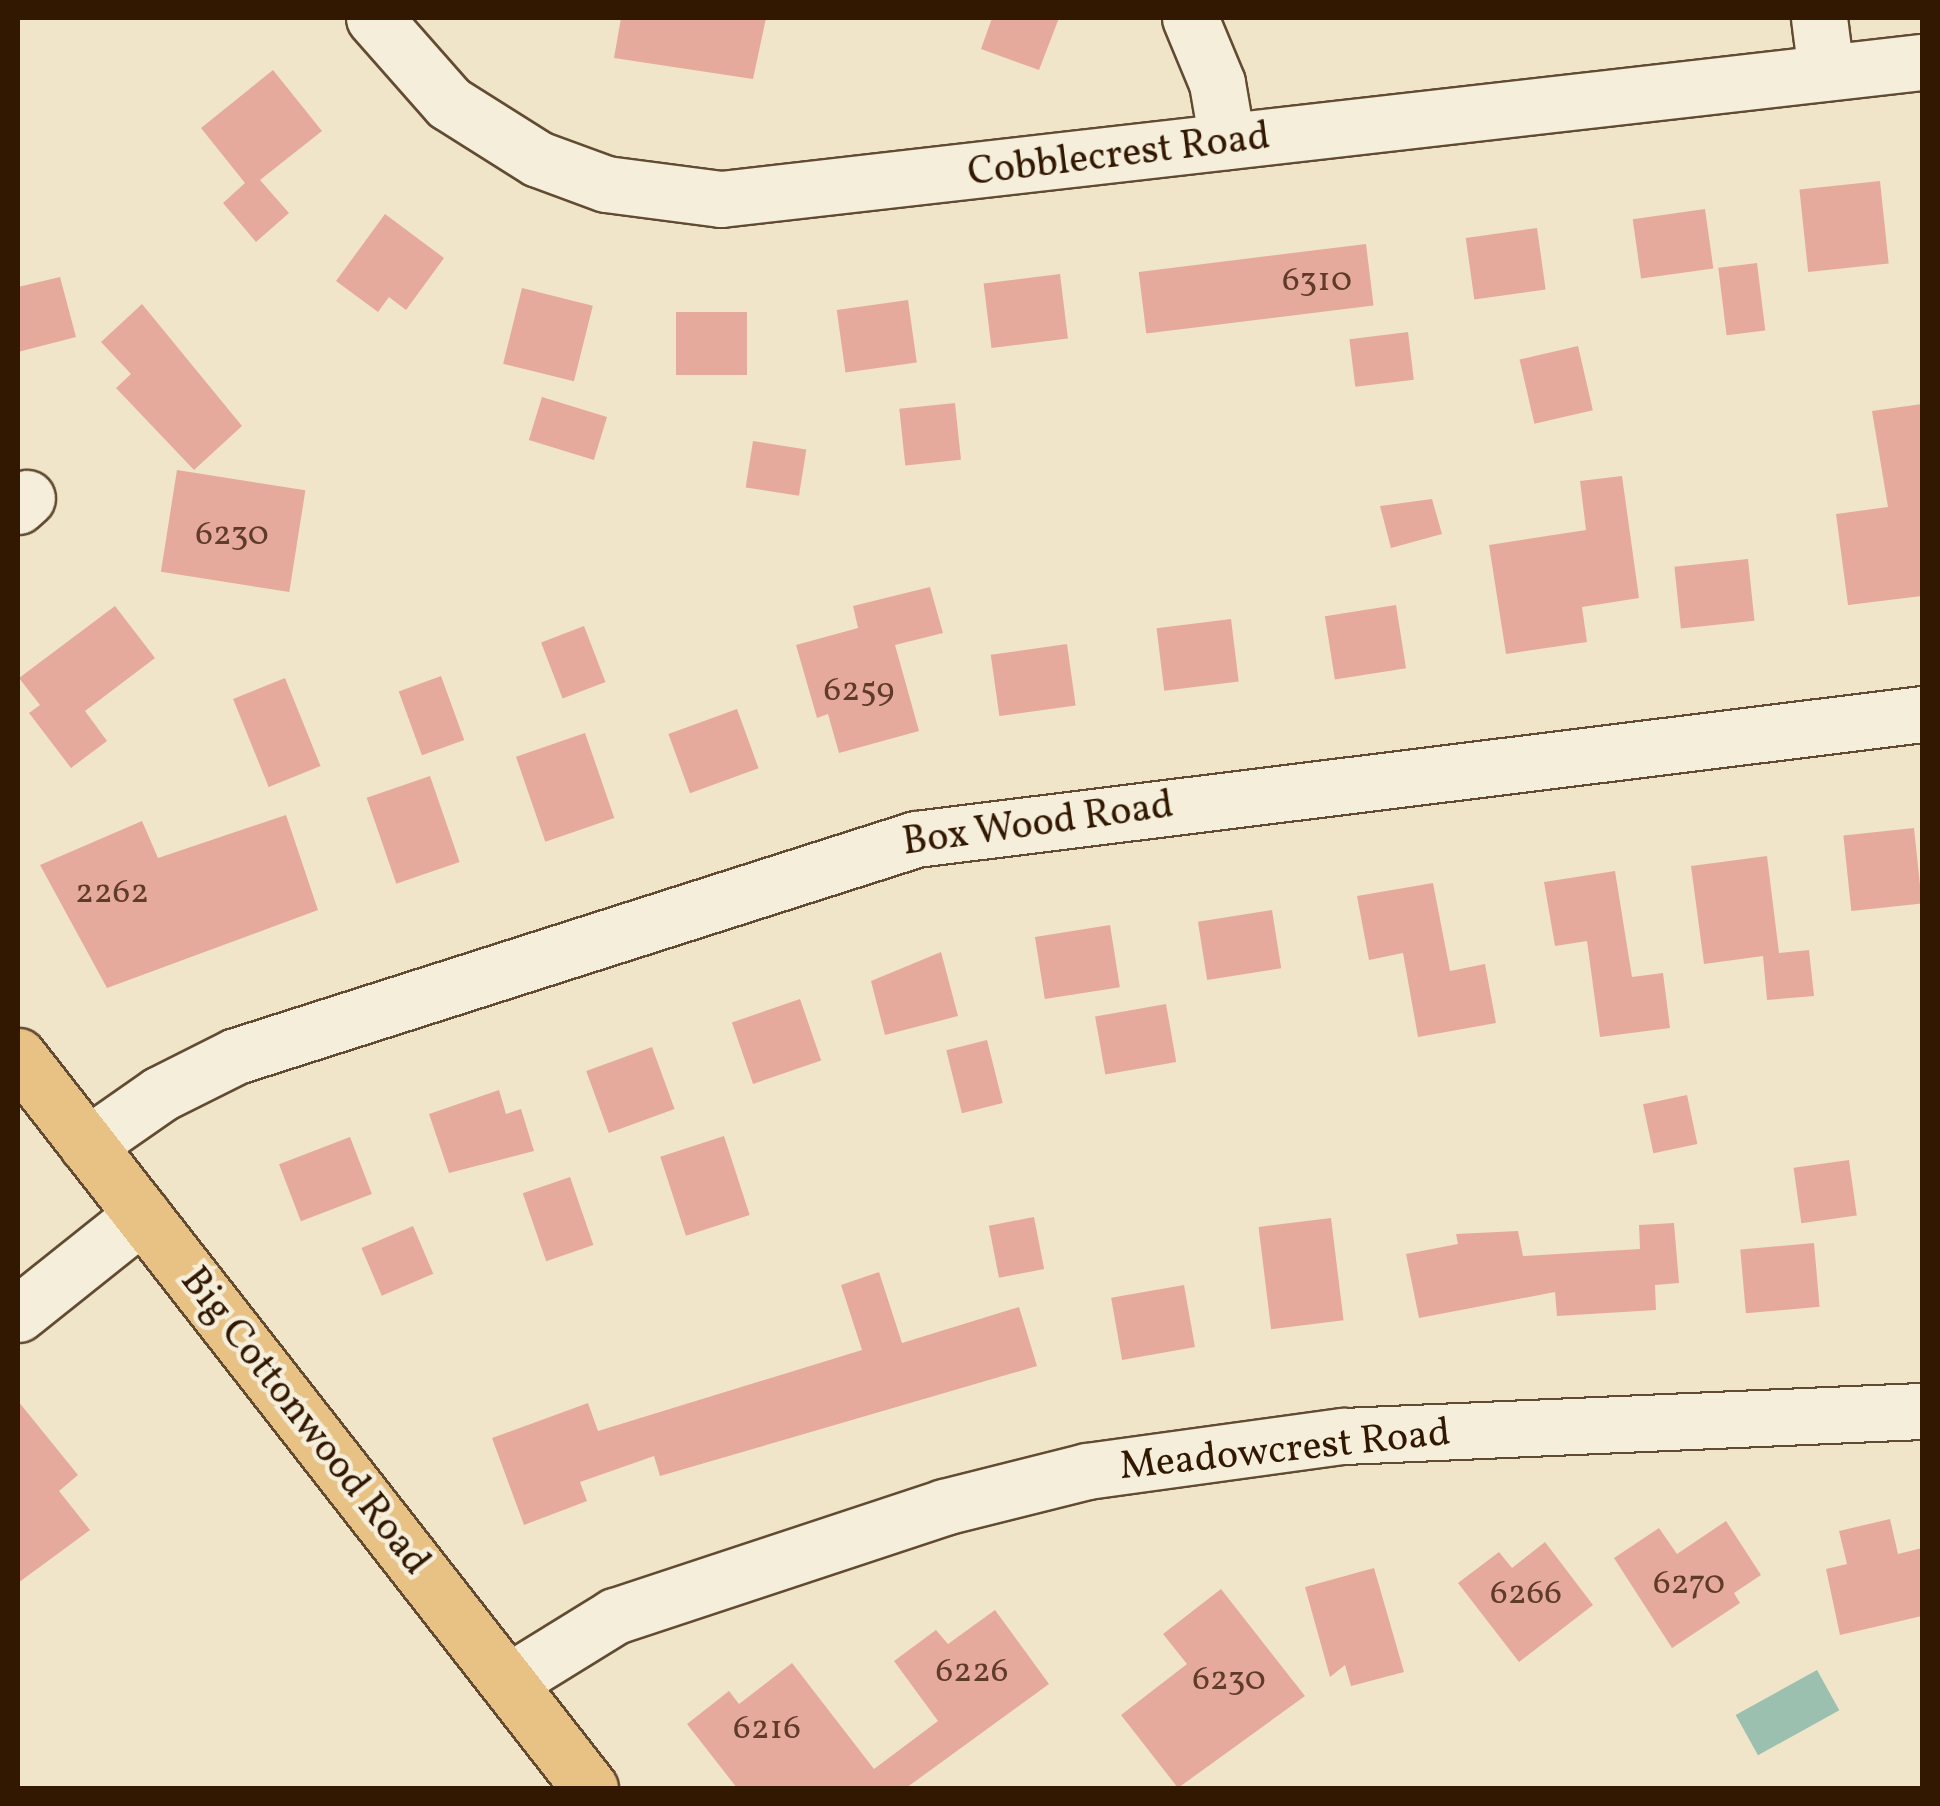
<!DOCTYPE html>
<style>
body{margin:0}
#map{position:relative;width:1940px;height:1806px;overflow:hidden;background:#f0e5c8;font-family:Vollkorn,serif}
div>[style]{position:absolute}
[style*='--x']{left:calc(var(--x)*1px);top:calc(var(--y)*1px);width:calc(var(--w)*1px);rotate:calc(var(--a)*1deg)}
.water>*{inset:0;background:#9bc0b0;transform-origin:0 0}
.building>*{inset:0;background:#e6aa9c;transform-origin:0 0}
.roads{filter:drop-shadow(2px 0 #624b32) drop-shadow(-2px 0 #624b32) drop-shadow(0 2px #624b32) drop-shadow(0 -2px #624b32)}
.minor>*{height:55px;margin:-27.5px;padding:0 27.5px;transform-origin:27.5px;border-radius:27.5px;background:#f5eedb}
.major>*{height:55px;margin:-27.5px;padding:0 27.5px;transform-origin:27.5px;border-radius:27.5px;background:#e8c284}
span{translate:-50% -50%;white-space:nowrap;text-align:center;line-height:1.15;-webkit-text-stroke:9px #f5eedb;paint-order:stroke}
.number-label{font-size:35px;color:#5f3c27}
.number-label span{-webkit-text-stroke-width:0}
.street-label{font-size:40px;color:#321800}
.frame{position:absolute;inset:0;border:20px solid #321800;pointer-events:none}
</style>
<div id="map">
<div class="water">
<i style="left:1817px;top:1670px;width:46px;height:93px;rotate:61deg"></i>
</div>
<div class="building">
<i style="clip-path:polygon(621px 18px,766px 18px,753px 79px,614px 58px)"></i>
<i style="clip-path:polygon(992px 18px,1059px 18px,1039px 70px,981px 49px)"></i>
<i style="clip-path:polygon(273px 70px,322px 131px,260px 180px,289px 213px,256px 242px,223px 203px,245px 183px,201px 128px)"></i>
<i style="left:1880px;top:181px;width:83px;height:81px;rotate:84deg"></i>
<i style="left:1705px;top:209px;width:60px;height:73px;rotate:82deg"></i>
<i style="clip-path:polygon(385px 214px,444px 258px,406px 310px,389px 297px,378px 312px,336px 281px)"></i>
<i style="left:1537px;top:228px;width:62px;height:72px;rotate:82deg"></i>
<i style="left:1366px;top:244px;width:62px;height:229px;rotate:83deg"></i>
<i style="left:1757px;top:263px;width:68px;height:39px;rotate:83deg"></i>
<i style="left:1060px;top:274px;width:65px;height:77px;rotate:83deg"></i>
<i style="clip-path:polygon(60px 277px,76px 337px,18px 352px,18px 287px)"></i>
<i style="left:522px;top:288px;width:73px;height:78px;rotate:14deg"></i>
<i style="left:908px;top:300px;width:63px;height:72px;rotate:82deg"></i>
<i style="clip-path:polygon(142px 304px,242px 426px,194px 470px,116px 388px,131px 374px,101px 342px)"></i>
<i style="left:676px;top:312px;width:71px;height:63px"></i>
<i style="left:1408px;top:332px;width:48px;height:59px;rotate:83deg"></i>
<i style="left:1578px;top:346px;width:66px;height:60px;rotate:77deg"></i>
<i style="left:542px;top:397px;width:68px;height:45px;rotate:17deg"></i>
<i style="left:955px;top:403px;width:57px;height:56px;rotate:84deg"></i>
<i style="clip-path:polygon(1922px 404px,1922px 596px,1848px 605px,1836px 514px,1888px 507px,1872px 411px)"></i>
<i style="left:753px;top:441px;width:54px;height:47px;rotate:9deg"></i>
<i style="left:177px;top:470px;width:130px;height:103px;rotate:9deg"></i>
<i style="clip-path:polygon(1622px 476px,1639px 598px,1582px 607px,1587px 642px,1506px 654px,1489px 545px,1586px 530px,1580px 481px)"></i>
<i style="clip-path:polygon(1432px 499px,1442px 534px,1391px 548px,1380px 506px)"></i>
<i style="left:1748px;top:559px;width:62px;height:74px;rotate:84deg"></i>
<i style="clip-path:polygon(930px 587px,943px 633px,895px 645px,919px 731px,839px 753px,828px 714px,817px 718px,796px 645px,858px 628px,853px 606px)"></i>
<i style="left:1396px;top:605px;width:64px;height:72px;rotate:81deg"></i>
<i style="clip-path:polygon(115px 606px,155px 658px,85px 711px,107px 741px,71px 768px,29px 713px,40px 705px,19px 678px)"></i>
<i style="left:1231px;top:619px;width:63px;height:75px;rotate:83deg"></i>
<i style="left:584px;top:626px;width:60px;height:46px;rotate:69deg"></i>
<i style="left:1067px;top:644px;width:62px;height:77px;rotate:82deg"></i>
<i style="left:441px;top:676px;width:68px;height:45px;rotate:70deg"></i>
<i style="left:285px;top:678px;width:95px;height:56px;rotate:68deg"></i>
<i style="left:737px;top:709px;width:63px;height:73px;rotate:70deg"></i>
<i style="left:585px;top:733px;width:90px;height:73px;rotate:71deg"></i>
<i style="left:430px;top:776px;width:91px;height:67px;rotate:71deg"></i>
<i style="clip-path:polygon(286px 815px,318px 910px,107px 988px,40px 865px,142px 821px,158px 858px)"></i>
<i style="left:1914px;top:828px;width:76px;height:71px;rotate:84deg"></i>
<i style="clip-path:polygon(1767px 856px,1779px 953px,1809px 950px,1814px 996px,1767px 1000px,1763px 956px,1704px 964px,1691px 866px)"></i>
<i style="clip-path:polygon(1615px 871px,1632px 977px,1663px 973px,1670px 1028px,1600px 1037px,1587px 941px,1555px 946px,1544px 882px)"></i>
<i style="clip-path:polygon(1433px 883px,1450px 971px,1485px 964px,1496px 1023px,1418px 1037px,1403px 953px,1369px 960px,1357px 896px)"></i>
<i style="left:1272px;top:910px;width:59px;height:75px;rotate:81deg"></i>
<i style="left:1110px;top:925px;width:63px;height:76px;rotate:81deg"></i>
<i style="clip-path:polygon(941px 952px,958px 1016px,885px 1035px,871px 981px)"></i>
<i style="left:800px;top:999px;width:65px;height:72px;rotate:71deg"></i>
<i style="left:1166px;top:1004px;width:59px;height:72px;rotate:80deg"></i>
<i style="left:987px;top:1040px;width:65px;height:42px;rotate:76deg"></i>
<i style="left:652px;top:1047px;width:66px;height:70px;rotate:70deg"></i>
<i style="clip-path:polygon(499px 1090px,506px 1114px,521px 1109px,534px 1151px,449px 1173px,429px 1114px)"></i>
<i style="left:1687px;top:1095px;width:50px;height:45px;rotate:78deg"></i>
<i style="left:724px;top:1136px;width:83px;height:67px;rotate:72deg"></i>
<i style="left:350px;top:1137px;width:61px;height:76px;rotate:69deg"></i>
<i style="left:1849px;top:1160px;width:56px;height:56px;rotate:82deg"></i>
<i style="left:570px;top:1177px;width:72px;height:50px;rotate:71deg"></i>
<i style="left:1034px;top:1217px;width:53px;height:46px;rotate:79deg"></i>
<i style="left:1331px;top:1218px;width:103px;height:73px;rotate:83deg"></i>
<i style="clip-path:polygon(1674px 1223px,1679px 1283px,1655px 1285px,1656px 1310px,1557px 1316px,1555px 1292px,1419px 1318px,1406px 1254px,1458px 1244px,1456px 1234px,1518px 1231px,1523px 1256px,1640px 1249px,1639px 1225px)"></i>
<i style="left:413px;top:1226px;width:52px;height:56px;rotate:67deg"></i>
<i style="left:1814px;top:1243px;width:64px;height:74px;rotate:85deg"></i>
<i style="clip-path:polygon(879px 1272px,902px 1343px,1019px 1307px,1037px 1366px,660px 1476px,654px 1456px,580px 1482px,587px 1501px,524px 1525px,492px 1438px,588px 1403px,598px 1431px,862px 1350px,841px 1285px)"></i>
<i style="left:1184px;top:1285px;width:63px;height:74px;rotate:80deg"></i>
<i style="clip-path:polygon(18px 1401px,78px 1475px,59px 1491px,90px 1530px,18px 1583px)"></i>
<i style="clip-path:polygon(1890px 1519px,1898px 1554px,1922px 1548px,1922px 1616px,1840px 1635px,1826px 1569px,1847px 1564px,1839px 1531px)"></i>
<i style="clip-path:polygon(1726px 1521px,1761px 1575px,1734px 1593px,1740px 1603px,1672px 1648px,1614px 1558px,1659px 1528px,1677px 1554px)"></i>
<i style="clip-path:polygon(1545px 1542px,1593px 1605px,1519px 1662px,1458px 1583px,1499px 1552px,1512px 1568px)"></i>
<i style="clip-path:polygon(1374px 1568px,1404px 1672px,1351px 1686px,1345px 1665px,1330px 1677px,1305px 1587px)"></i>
<i style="clip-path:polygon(1221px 1589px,1305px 1696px,1178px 1788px,1121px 1715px,1187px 1664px,1163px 1634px)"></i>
<i style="clip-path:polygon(995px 1610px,1049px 1684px,906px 1788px,737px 1788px,687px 1724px,729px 1691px,739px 1704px,792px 1663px,874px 1769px,938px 1721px,894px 1661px,936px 1630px,948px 1644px)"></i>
</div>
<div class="roads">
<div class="minor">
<i style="--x:374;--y:18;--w:113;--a:48.6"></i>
<i style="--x:449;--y:103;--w:105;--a:32.2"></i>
<i style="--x:538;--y:159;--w:72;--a:20.2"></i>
<i style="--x:606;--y:184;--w:116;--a:7.4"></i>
<i style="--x:721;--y:199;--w:1209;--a:-6.51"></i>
<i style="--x:1190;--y:18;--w:70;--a:67.4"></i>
<i style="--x:1217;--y:83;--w:59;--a:80.2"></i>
<i style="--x:1819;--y:18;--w:55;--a:82.7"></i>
<i style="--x:18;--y:506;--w:12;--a:-42"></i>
<i style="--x:87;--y:1145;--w:89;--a:-34.9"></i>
<i style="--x:160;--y:1094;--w:85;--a:-26.6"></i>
<i style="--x:236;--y:1056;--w:714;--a:-17.7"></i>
<i style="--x:916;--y:839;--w:1014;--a:-7.08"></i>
<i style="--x:18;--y:1314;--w:159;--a:-38.6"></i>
<i style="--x:508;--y:1682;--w:126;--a:-31.7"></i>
<i style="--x:615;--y:1616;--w:347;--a:-18.3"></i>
<i style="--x:944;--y:1507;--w:147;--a:-14.1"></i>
<i style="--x:1087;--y:1471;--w:259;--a:-7.8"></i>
<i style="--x:1344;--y:1436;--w:579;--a:-2.48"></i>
</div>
<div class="major">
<i style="--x:18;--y:1056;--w:929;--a:52"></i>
</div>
</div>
<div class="number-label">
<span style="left:1317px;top:281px">6310</span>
<span style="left:232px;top:535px">6230</span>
<span style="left:859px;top:691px">6259</span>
<span style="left:112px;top:893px">2262</span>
<span style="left:1689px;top:1584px">6270</span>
<span style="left:1526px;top:1594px">6266</span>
<span style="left:972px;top:1672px">6226</span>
<span style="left:1229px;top:1680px">6230</span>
<span style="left:767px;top:1729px">6216</span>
</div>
<div class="street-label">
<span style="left:1119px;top:156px;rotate:-7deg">Cobblecrest Road</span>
<span style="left:1038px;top:825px;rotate:-8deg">Box Wood Road</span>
<span style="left:304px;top:1422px;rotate:52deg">Big Cottonwood Road</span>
<span style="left:1285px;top:1451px;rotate:-6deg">Meadowcrest Road</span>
</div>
<div class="frame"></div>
</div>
